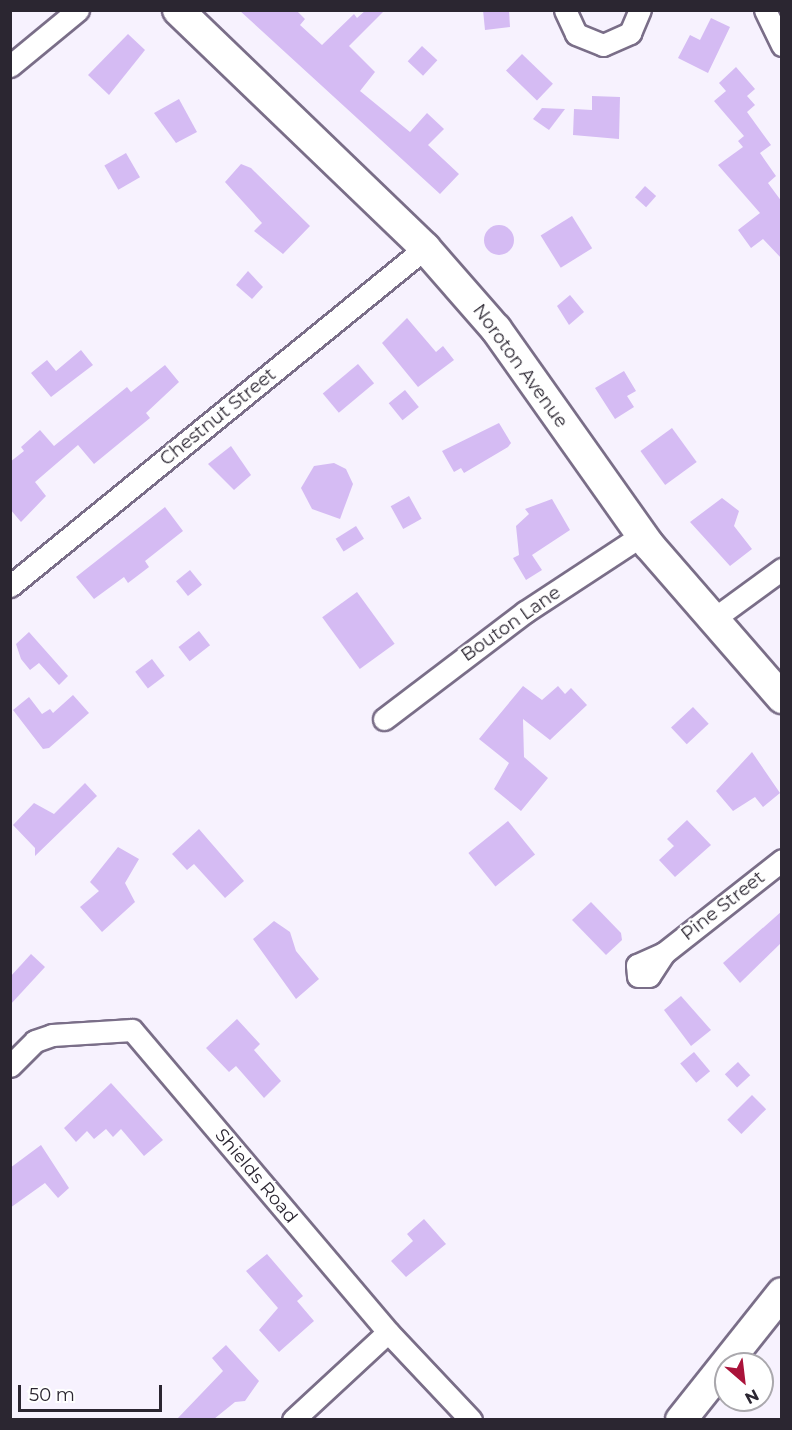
<!DOCTYPE html>
<style>
body{margin:0}
#map{position:relative;width:792px;height:1430px;overflow:hidden;background:#f7f2fe;font-family:Montserrat,sans-serif}
div>[style]{position:absolute}
[style*='--x']{left:calc(var(--x)*1px);top:calc(var(--y)*1px);width:calc(var(--w)*1px);rotate:calc(var(--a)*1deg)}
.building>*{inset:0;background:#d5bbf3;transform-origin:0 0}
.round{border-radius:50%}
.roads{filter:drop-shadow(2px 0 #7a6e88) drop-shadow(-2px 0 #7a6e88) drop-shadow(0 2px #7a6e88) drop-shadow(0 -2px #7a6e88)}
.minor>*{height:21px;margin:-10.5px;padding:0 10.5px;transform-origin:10.5px;border-radius:10.5px;background:#fff}
.secondary>*{height:30px;margin:-15px;padding:0 15px;transform-origin:15px;border-radius:15px;background:#fff}
span{translate:-50% -50%;white-space:nowrap;text-align:center;line-height:1.15;-webkit-text-stroke:4.5px #fff;paint-order:stroke}
.street-label{font-size:18px;color:#2b2631}
.frame{position:absolute;inset:0;border:12px solid #2b2631;pointer-events:none}
.north{position:absolute;left:714px;top:1352px;width:60px;height:60px;box-sizing:border-box;background:#fff;border:2px solid #aaa8ad;border-radius:50%;rotate:152deg;font-size:16px;font-weight:700;line-height:24px;text-align:center;color:#2b2631}
.north::after{content:'';display:block;margin:auto;width:21px;height:27px;background:#aa133a;clip-path:polygon(50% 0,100% 100%,50% 72%,0 100%)}
.scale{position:absolute;left:18px;top:1385px;width:144px;height:27px;box-sizing:border-box;border:3px solid #2b2631;border-top:0;padding-left:8px;font-size:18px;line-height:21px;white-space:nowrap;color:#2b2631;-webkit-text-stroke:4px #fff;paint-order:stroke}
</style>
<div id="map">
<div class="building">
<i style="clip-path:polygon(239px 10px,296px 10px,305px 19px,300px 25px,322px 45px,354px 14px,357px 18px,366px 10px,385px 10px,349px 46px,375px 72px,360px 91px,410px 132px,427px 113px,444px 129px,428px 145px,459px 174px,440px 194px)"></i>
<i style="clip-path:polygon(483px 10px,509px 10px,510px 27px,485px 30px)"></i>
<i style="clip-path:polygon(711px 18px,730px 27px,708px 73px,678px 58px,690px 35px,700px 40px)"></i>
<i style="clip-path:polygon(128px 34px,145px 50px,109px 95px,88px 75px)"></i>
<i style="left:422px;top:46px;width:21px;height:21px;rotate:43deg"></i>
<i style="left:522px;top:54px;width:43px;height:23px;rotate:44deg"></i>
<i style="clip-path:polygon(736px 67px,755px 89px,747px 96px,755px 105px,747px 112px,771px 145px,760px 153px,776px 176px,768px 183px,782px 202px,782px 259px,763px 239px,751px 248px,738px 230px,760px 213px,718px 165px,743px 147px,738px 141px,744px 136px,714px 101px,726px 91px,719px 83px)"></i>
<i style="clip-path:polygon(592px 96px,620px 97px,619px 139px,573px 135px,574px 109px,592px 110px)"></i>
<i style="clip-path:polygon(179px 99px,197px 132px,176px 143px,154px 113px)"></i>
<i style="clip-path:polygon(542px 108px,565px 109px,549px 130px,533px 119px)"></i>
<i style="left:126px;top:153px;width:28px;height:25px;rotate:60deg"></i>
<i style="clip-path:polygon(241px 164px,251px 168px,310px 226px,283px 254px,254px 231px,262px 223px,225px 182px)"></i>
<i style="left:645px;top:186px;width:15px;height:15px;rotate:42deg"></i>
<i style="left:572px;top:216px;width:38px;height:37px;rotate:58deg"></i>
<i class="round" style="left:484px;top:225px;width:30px;height:30px"></i>
<i style="clip-path:polygon(248px 271px,263px 287px,252px 299px,236px 285px)"></i>
<i style="clip-path:polygon(570px 295px,584px 312px,569px 325px,557px 306px)"></i>
<i style="clip-path:polygon(407px 318px,436px 352px,443px 346px,454px 360px,418px 387px,382px 343px)"></i>
<i style="clip-path:polygon(81px 350px,93px 365px,51px 397px,31px 373px,47px 360px,56px 371px)"></i>
<i style="left:358px;top:364px;width:25px;height:46px;rotate:50deg"></i>
<i style="clip-path:polygon(165px 365px,179px 382px,146px 413px,150px 418px,94px 464px,78px 445px,35px 482px,46px 496px,21px 522px,10px 509px,10px 462px,24px 451px,21px 447px,40px 430px,54px 446px,127px 387px,131px 392px)"></i>
<i style="clip-path:polygon(624px 371px,636px 391px,627px 396px,634px 407px,615px 419px,595px 388px)"></i>
<i style="left:405px;top:390px;width:22px;height:21px;rotate:51deg"></i>
<i style="clip-path:polygon(499px 423px,511px 443px,508px 447px,464px 473px,461px 468px,454px 472px,442px 451px)"></i>
<i style="left:672px;top:428px;width:42px;height:39px;rotate:54deg"></i>
<i style="clip-path:polygon(231px 446px,251px 475px,234px 490px,208px 464px)"></i>
<i style="clip-path:polygon(334px 463px,346px 469px,353px 484px,340px 519px,312px 509px,301px 488px,314px 466px)"></i>
<i style="left:409px;top:496px;width:26px;height:21px;rotate:61deg"></i>
<i style="clip-path:polygon(722px 498px,739px 511px,734px 526px,752px 549px,730px 566px,690px 522px)"></i>
<i style="clip-path:polygon(552px 499px,570px 530px,532px 555px,542px 570px,526px 580px,513px 558px,519px 555px,516px 526px,529px 514px,525px 509px)"></i>
<i style="clip-path:polygon(165px 507px,183px 531px,145px 561px,149px 567px,128px 583px,124px 577px,94px 599px,76px 577px)"></i>
<i style="left:356px;top:526px;width:15px;height:24px;rotate:58deg"></i>
<i style="left:190px;top:570px;width:19px;height:18px;rotate:51deg"></i>
<i style="left:357px;top:592px;width:64px;height:43px;rotate:54deg"></i>
<i style="left:199px;top:631px;width:18px;height:26px;rotate:52deg"></i>
<i style="clip-path:polygon(29px 632px,68px 676px,59px 685px,39px 663px,30px 670px,21px 659px,16px 644px)"></i>
<i style="left:152px;top:659px;width:21px;height:21px;rotate:53deg"></i>
<i style="clip-path:polygon(523px 686px,542px 700px,558px 686px,565px 694px,571px 688px,587px 705px,550px 740px,523px 719px,524px 757px,548px 778px,521px 811px,494px 789px,509px 763px,479px 739px)"></i>
<i style="clip-path:polygon(73px 695px,89px 713px,49px 748px,43px 749px,13px 710px,29px 697px,42px 714px,50px 709px,53px 713px)"></i>
<i style="left:693px;top:707px;width:23px;height:30px;rotate:47deg"></i>
<i style="clip-path:polygon(752px 752px,780px 793px,763px 807px,755px 797px,733px 811px,716px 791px)"></i>
<i style="clip-path:polygon(85px 783px,97px 796px,35px 856px,35px 848px,13px 825px,34px 803px,54px 814px)"></i>
<i style="clip-path:polygon(687px 820px,711px 845px,675px 877px,659px 860px,674px 846px,667px 839px)"></i>
<i style="left:508px;top:821px;width:43px;height:51px;rotate:51deg"></i>
<i style="clip-path:polygon(199px 829px,244px 881px,225px 898px,194px 864px,187px 870px,172px 854px)"></i>
<i style="clip-path:polygon(118px 847px,139px 859px,125px 883px,135px 902px,102px 932px,80px 907px,99px 891px,90px 882px)"></i>
<i style="clip-path:polygon(591px 902px,621px 933px,622px 940px,606px 955px,572px 920px)"></i>
<i style="clip-path:polygon(782px 911px,782px 942px,740px 983px,723px 963px)"></i>
<i style="clip-path:polygon(274px 921px,290px 932px,296px 951px,319px 979px,296px 999px,253px 939px)"></i>
<i style="clip-path:polygon(31px 954px,45px 967px,10px 1005px,10px 977px)"></i>
<i style="clip-path:polygon(681px 996px,711px 1030px,691px 1046px,664px 1010px)"></i>
<i style="clip-path:polygon(237px 1019px,260px 1044px,254px 1050px,281px 1081px,264px 1098px,236px 1066px,229px 1072px,206px 1048px)"></i>
<i style="left:694px;top:1052px;width:25px;height:18px;rotate:50deg"></i>
<i style="left:738px;top:1062px;width:18px;height:18px;rotate:47deg"></i>
<i style="clip-path:polygon(111px 1083px,163px 1140px,144px 1156px,121px 1129px,113px 1137px,106px 1129px,94px 1139px,87px 1131px,76px 1142px,64px 1128px)"></i>
<i style="left:752px;top:1095px;width:20px;height:35px;rotate:45deg"></i>
<i style="clip-path:polygon(41px 1145px,69px 1188px,58px 1198px,45px 1183px,10px 1208px,10px 1168px)"></i>
<i style="clip-path:polygon(424px 1219px,446px 1244px,406px 1277px,391px 1261px,413px 1241px,407px 1234px)"></i>
<i style="clip-path:polygon(267px 1254px,303px 1296px,297px 1301px,314px 1321px,279px 1352px,259px 1330px,278px 1308px,246px 1271px)"></i>
<i style="clip-path:polygon(226px 1345px,259px 1381px,245px 1401px,235px 1402px,214px 1419px,177px 1419px,223px 1371px,212px 1358px)"></i>
</div>
<div class="roads">
<div class="minor">
<i style="--x:565;--y:10;--w:26;--a:65"></i>
<i style="--x:576;--y:34;--w:29;--a:22"></i>
<i style="--x:603;--y:45;--w:30;--a:-24"></i>
<i style="--x:630;--y:33;--w:25;--a:-67"></i>
<i style="--x:765;--y:10;--w:39;--a:64"></i>
<i style="--x:10;--y:66;--w:88;--a:-39.5"></i>
<i style="--x:10;--y:586;--w:535;--a:-39.16"></i>
<i style="--x:712;--y:620;--w:87;--a:-36.1"></i>
<i style="--x:384;--y:719;--w:177;--a:-37.2"></i>
<i style="--x:525;--y:612;--w:140;--a:-33.3"></i>
<i style="--x:664;--y:953;--w:27;--a:123"></i>
<i style="--x:649;--y:976;--w:11;--a:180"></i>
<i style="--x:638;--y:976;--w:11;--a:-95"></i>
<i style="--x:637;--y:965;--w:30;--a:-24"></i>
<i style="--x:664;--y:953;--w:150;--a:-38.2"></i>
<i style="--x:10;--y:1066;--w:35;--a:-45"></i>
<i style="--x:35;--y:1041;--w:18;--a:-19"></i>
<i style="--x:52;--y:1035;--w:80;--a:-3.6"></i>
<i style="--x:132;--y:1030;--w:396;--a:49.7"></i>
<i style="--x:388;--y:1332;--w:121;--a:46.7"></i>
<i style="--x:293;--y:1420;--w:129;--a:-42.8"></i>
</div>
<div class="secondary">
<i style="--x:178;--y:10;--w:343;--a:43.9"></i>
<i style="--x:425;--y:248;--w:108;--a:48.8"></i>
<i style="--x:496;--y:329;--w:265;--a:54.7"></i>
<i style="--x:649;--y:545;--w:203;--a:49"></i>
<i style="--x:681;--y:1420;--w:162;--a:-51.5"></i>
</div>
</div>
<div class="street-label">
<span style="left:520px;top:366px;rotate:54deg">Noroton Avenue</span>
<span style="left:218px;top:417px;rotate:-39deg">Chestnut Street</span>
<span style="left:511px;top:624px;rotate:-35deg">Bouton Lane</span>
<span style="left:723px;top:906px;rotate:-38deg">Pine Street</span>
<span style="left:256px;top:1176px;rotate:50deg">Shields Road</span>
</div>
<div class="frame"></div>
<div class="north">N</div>
<div class="scale">50 m</div>
</div>
